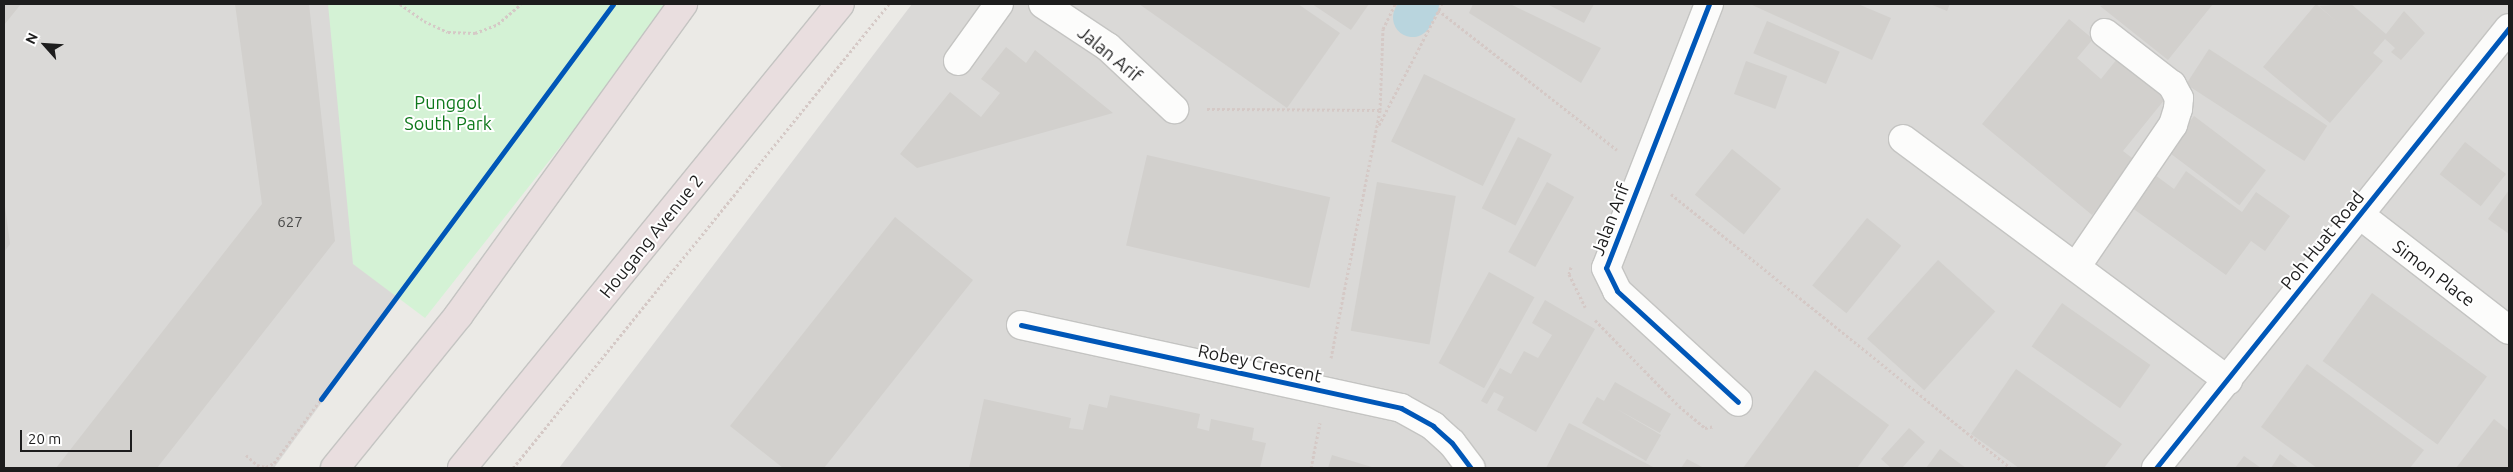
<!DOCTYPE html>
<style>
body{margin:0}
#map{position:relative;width:2513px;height:472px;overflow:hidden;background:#ebeae6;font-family:Ubuntu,sans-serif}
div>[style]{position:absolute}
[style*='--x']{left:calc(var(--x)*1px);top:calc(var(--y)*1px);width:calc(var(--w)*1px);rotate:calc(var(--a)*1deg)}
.residential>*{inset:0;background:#dad9d7}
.park>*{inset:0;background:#d4f2d5}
.canal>*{height:39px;margin:-19.5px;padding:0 19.5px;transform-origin:19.5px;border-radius:19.5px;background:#b9d5de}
.building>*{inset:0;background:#d2d0cd;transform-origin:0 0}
.path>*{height:3px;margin-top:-1.5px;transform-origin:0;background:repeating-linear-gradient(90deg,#d5c9c6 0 2.5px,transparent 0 5px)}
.roads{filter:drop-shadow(1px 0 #c4c4c2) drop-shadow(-1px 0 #c4c4c2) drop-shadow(0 1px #c4c4c2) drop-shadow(0 -1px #c4c4c2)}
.street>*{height:28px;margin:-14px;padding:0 14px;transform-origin:14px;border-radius:14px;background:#fcfcfb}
.highway>*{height:28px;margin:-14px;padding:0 14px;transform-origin:14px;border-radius:14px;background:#e9dedf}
.cycleway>*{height:5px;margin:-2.5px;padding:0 2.5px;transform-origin:2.5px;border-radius:2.5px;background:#0057b8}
span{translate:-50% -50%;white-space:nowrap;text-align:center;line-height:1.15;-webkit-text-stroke:4px #fff;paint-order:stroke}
.number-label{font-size:15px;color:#4a4a49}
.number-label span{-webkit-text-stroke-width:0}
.street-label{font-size:18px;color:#1d1d1d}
.park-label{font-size:18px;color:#0e781b}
.frame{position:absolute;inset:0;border:5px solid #1d1d1d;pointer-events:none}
.north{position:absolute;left:20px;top:20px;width:50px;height:50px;-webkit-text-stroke:4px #fff;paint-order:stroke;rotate:296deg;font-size:14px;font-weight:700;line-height:20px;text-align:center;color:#1d1d1d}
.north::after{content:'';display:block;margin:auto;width:18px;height:22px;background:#1d1d1d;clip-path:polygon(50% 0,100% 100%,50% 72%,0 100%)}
.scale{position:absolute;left:20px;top:430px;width:112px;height:22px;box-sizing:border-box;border:2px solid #1d1d1d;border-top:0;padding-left:6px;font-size:15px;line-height:18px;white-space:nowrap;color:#1d1d1d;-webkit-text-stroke:4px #fff;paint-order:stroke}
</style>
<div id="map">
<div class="residential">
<i style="clip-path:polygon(4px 4px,458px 4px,556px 81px,274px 468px,4px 468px)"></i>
<i style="clip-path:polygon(912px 4px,2509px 4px,2509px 468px,559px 468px)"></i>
</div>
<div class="park">
<i style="clip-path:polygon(328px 4px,673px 4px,425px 318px,353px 264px)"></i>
</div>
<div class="canal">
<i style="--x:1412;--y:17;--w:15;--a:-62"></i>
</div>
<div class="building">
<i style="clip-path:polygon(4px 4px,21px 4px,4px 25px)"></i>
<i style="clip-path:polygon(235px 4px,309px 4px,335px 241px,157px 468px,56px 468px,262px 204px)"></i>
<i style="clip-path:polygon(1139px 4px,1298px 4px,1340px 33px,1287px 108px)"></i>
<i style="clip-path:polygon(1312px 4px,1369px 4px,1351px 30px)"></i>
<i style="clip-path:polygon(1473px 4px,1510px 4px,1601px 48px,1581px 83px,1469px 13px)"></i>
<i style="clip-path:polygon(1547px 4px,1594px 4px,1584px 23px)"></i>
<i style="clip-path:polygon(1750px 4px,1858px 4px,1891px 18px,1872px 60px)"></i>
<i style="clip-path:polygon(1930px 4px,1950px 4px,1947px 11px)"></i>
<i style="clip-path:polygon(2108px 4px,2213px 4px,2168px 60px,2100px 6px)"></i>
<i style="clip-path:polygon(2316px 4px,2337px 22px,2319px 6px,2351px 4px,2386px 34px,2404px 11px,2425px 33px,2401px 60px,2391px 52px,2395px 48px,2385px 39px,2373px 53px,2383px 61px,2330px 123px,2263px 67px)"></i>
<i style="clip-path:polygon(2069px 19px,2093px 39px,2077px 58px,2101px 79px,2117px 59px,2165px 99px,2123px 151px,2136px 161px,2092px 215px,1982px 124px)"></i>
<i style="left:1767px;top:21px;width:79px;height:35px;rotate:23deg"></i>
<i style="clip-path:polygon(1006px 47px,1026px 63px,1035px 50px,1113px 113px,917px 168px,900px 154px,950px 92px,981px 117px,1000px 93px,981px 79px)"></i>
<i style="left:2209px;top:49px;width:141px;height:42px;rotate:33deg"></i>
<i style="left:1746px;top:61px;width:44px;height:35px;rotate:20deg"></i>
<i style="left:1424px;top:74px;width:102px;height:75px;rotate:26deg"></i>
<i style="left:2194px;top:116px;width:90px;height:44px;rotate:37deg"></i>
<i style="left:1518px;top:137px;width:38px;height:80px;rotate:27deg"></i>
<i style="left:2465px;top:142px;width:52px;height:41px;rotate:38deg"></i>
<i style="left:1732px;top:149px;width:63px;height:59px;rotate:39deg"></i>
<i style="left:1147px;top:155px;width:188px;height:93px;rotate:13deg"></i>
<i style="clip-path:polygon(2186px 171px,2242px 212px,2256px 192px,2290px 216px,2265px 251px,2251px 241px,2226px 275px,2128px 205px,2151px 172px,2174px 189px)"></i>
<i style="left:1377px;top:182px;width:80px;height:151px;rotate:10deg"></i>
<i style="left:1547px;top:182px;width:31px;height:80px;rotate:29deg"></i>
<i style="clip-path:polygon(2509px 190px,2509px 234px,2488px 219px)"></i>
<i style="clip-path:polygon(4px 199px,10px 244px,4px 252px)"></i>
<i style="clip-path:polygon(895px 217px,973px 280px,824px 468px,783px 468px,730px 426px)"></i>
<i style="left:1867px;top:218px;width:44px;height:87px;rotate:39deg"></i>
<i style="left:1938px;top:260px;width:77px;height:106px;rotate:42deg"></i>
<i style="left:1489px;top:272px;width:52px;height:104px;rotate:29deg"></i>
<i style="left:2372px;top:293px;width:142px;height:84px;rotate:36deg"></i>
<i style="clip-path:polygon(1545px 300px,1595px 329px,1536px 432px,1497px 410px,1504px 397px,1494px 392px,1487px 404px,1481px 401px,1500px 368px,1511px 374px,1524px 351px,1538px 358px,1552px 335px,1532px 323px)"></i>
<i style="left:2062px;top:303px;width:108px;height:53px;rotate:35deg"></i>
<i style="clip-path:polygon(2307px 364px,2424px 450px,2410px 468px,2317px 468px,2261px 427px)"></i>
<i style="clip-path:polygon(2016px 369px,2122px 444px,2104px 468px,2019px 468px,1971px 434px)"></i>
<i style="clip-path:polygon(1815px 370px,1889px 425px,1857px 468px,1743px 468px)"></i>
<i style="clip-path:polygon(1615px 382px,1671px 414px,1660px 433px,1615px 408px,1661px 435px,1646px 461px,1582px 423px,1597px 397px,1604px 401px)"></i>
<i style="clip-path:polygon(1110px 395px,1200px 414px,1197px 428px,1209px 431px,1211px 419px,1254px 428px,1252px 440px,1266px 443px,1260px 468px,969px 468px,984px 399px,1071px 418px,1069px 428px,1083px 430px,1089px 404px,1107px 408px)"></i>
<i style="clip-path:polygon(2494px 419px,2509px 431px,2509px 468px,2456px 468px)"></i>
<i style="clip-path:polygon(1569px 423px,1655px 468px,1546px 468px)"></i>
<i style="clip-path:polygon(1909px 428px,1925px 442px,1902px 468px,1891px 468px,1881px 459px)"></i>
<i style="clip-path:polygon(1940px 449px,1966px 468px,1926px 468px)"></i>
<i style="clip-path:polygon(2280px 454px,2299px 468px,2271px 468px)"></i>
<i style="clip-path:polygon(1332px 455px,1375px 468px,1328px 468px)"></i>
<i style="clip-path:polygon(2244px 456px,2261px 468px,2235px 468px)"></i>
<i style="clip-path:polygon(1687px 459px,1704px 468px,1681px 468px)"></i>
</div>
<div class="path">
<i style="--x:400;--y:4;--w:29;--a:35"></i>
<i style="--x:424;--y:21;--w:26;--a:25"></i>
<i style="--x:448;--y:32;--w:27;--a:2"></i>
<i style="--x:475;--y:33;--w:25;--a:-21"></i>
<i style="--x:498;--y:24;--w:30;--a:-41"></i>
<i style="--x:1438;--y:10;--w:227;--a:38"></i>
<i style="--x:1207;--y:109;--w:173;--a:0.3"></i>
<i style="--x:1379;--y:125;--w:136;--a:-62.5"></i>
<i style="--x:1671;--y:194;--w:437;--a:38.9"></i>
<i style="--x:1571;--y:267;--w:7;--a:106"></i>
<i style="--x:1569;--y:274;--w:37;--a:64"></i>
<i style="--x:1595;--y:320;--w:120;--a:45.7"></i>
<i style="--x:1679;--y:406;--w:34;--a:40"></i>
<i style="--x:1705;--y:428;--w:10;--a:-11"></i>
<i style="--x:1331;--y:358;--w:253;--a:-78.8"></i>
<i style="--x:1380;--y:110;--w:81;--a:-87.9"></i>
<i style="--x:1383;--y:29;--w:28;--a:-64"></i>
<i style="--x:246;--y:455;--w:15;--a:42"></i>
<i style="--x:257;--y:465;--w:9;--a:13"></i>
<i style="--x:266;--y:467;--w:9;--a:-27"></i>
<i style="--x:274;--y:463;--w:79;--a:-53.7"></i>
<i style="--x:513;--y:468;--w:597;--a:-50.98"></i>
<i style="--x:1311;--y:468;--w:46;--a:-78.7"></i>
</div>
<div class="roads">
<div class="street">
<i style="--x:1043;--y:4;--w:78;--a:33.5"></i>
<i style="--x:1108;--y:47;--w:91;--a:43.2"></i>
<i style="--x:1709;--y:4;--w:283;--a:111.3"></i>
<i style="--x:1606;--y:268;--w:25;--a:64"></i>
<i style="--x:1617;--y:291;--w:164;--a:42.5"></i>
<i style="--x:958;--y:61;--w:70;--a:-54.3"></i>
<i style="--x:1903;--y:139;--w:405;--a:36.6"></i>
<i style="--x:2360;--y:215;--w:188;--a:37.7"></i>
<i style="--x:2076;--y:267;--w:172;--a:-55.7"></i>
<i style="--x:2173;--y:125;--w:17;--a:-73"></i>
<i style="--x:2178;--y:109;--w:11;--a:-85"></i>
<i style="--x:2179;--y:98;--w:15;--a:-118"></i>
<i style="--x:2172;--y:85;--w:85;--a:-142.2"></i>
<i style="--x:1021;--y:325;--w:389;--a:12.3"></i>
<i style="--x:1401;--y:408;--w:37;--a:29"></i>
<i style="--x:1433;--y:426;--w:25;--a:42"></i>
<i style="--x:1452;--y:443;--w:31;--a:53"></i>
<i style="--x:2156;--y:468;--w:564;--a:-51.26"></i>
</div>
<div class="highway">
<i style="--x:335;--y:468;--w:196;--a:-51"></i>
<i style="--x:458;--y:316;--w:385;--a:-54.2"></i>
<i style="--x:462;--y:468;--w:598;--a:-50.83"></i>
</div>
</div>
<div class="cycleway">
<i style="--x:1709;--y:4;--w:283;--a:111.3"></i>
<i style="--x:1606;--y:268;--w:25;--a:64"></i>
<i style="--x:1617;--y:291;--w:164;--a:42.5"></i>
<i style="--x:1021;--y:325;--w:389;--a:12.3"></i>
<i style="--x:1401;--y:408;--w:37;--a:29"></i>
<i style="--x:1433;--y:426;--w:25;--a:42"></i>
<i style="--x:1452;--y:443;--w:31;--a:53"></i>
<i style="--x:321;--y:399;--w:491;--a:-53.5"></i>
<i style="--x:2156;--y:468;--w:564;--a:-51.26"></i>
</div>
<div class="number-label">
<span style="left:290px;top:222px">627</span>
</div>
<div class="street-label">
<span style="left:1110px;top:54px;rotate:39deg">Jalan Arif</span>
<span style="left:1610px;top:219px;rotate:-69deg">Jalan Arif</span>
<span style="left:651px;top:236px;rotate:-51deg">Hougang Avenue 2</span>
<span style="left:2322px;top:240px;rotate:-51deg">Poh Huat Road</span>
<span style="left:2434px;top:273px;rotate:37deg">Simon Place</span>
<span style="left:1260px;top:363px;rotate:12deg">Robey Crescent</span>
</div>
<div class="park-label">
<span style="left:448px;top:113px">Punggol<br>South Park</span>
</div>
<div class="frame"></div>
<div class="north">N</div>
<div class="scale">20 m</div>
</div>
